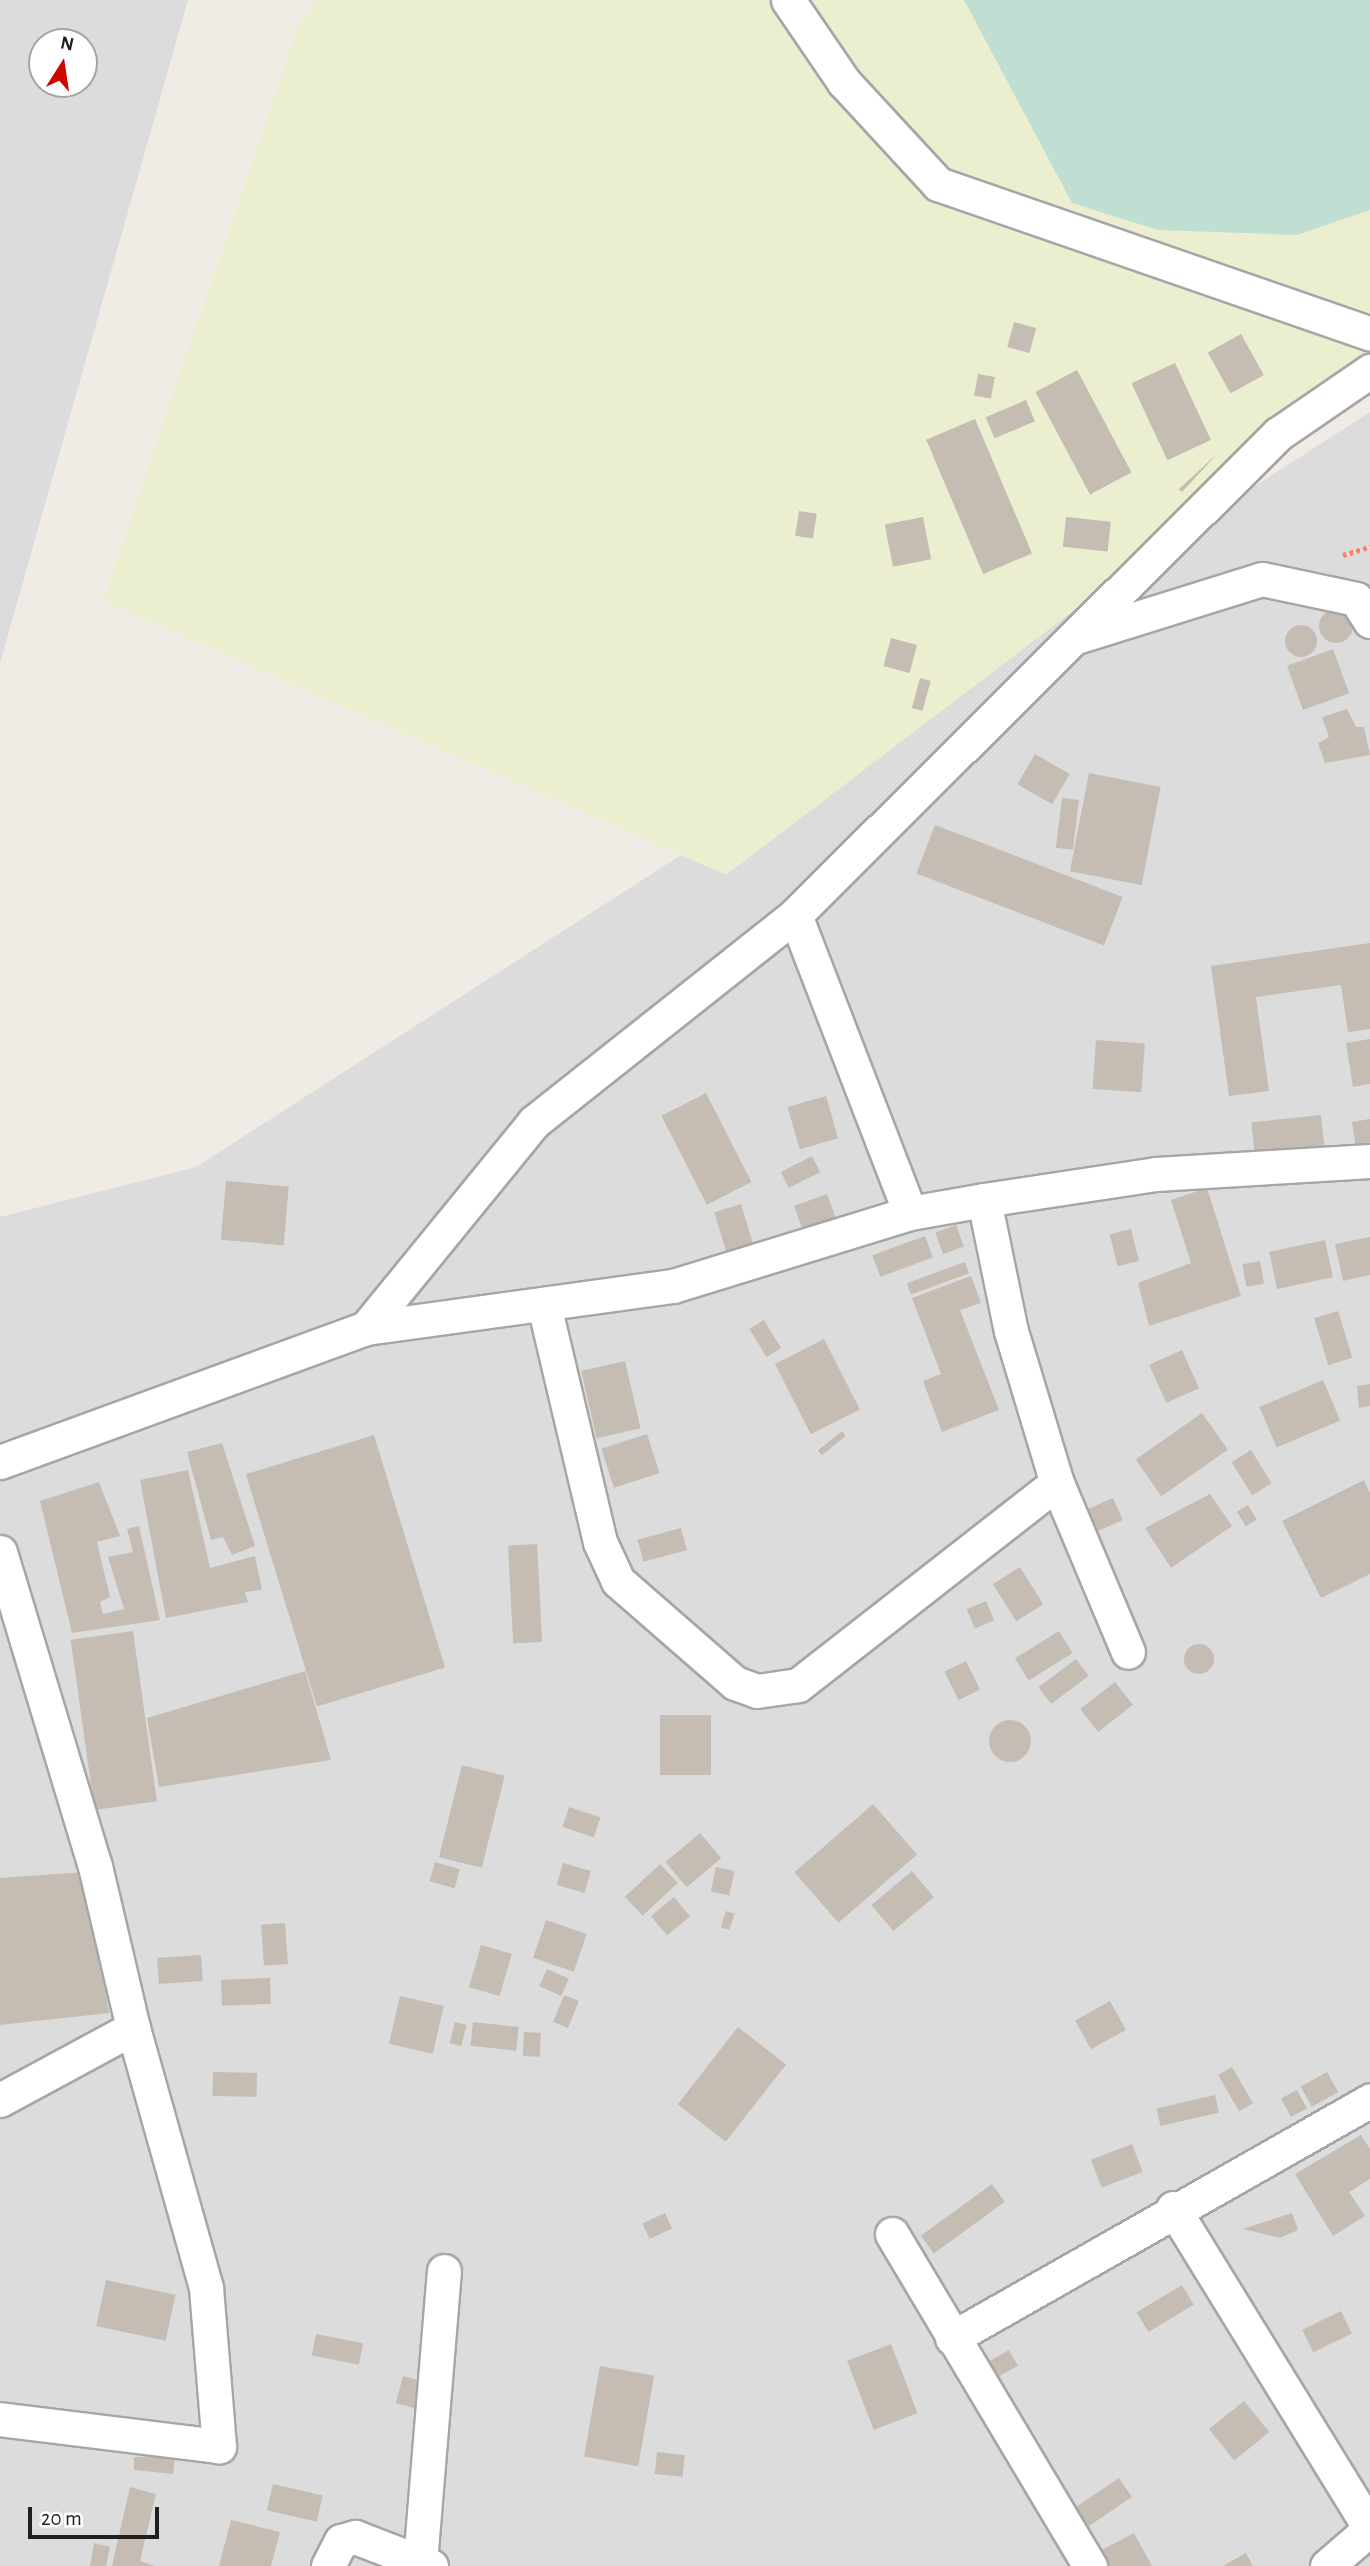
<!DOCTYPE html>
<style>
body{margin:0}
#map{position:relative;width:1370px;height:2566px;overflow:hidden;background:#f0ece5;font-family:"Alegreya Sans",sans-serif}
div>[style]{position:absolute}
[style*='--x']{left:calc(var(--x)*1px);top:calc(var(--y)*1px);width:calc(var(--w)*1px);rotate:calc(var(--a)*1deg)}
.residential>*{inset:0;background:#dddcdc}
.farmland>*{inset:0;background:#ebefd0}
.wetland>*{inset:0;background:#c1ded2}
.building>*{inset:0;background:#c5bcb4;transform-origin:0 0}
.round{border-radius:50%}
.path>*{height:4.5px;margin-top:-2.25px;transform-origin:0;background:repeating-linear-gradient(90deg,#fc7e69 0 3.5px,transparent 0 7px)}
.roads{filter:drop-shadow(2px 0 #a6a6a6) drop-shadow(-2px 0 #a6a6a6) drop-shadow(0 2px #a6a6a6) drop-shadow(0 -2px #a6a6a6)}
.minor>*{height:33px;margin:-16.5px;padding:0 16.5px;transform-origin:16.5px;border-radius:16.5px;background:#fff}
span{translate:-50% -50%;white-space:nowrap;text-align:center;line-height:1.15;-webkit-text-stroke:6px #fff;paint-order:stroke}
.north{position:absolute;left:28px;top:28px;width:70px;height:70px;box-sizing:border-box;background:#fff;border:2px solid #a5a5a5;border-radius:50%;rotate:12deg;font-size:19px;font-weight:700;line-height:28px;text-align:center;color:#1f1f1f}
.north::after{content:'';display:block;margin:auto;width:24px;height:32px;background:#cd0800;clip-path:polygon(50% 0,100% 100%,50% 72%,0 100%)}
.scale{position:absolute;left:28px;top:2507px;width:131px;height:32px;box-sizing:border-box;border:4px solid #1f1f1f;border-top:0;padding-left:9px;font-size:21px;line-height:24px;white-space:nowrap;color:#1f1f1f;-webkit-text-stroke:5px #fff;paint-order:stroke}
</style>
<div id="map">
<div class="residential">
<i style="clip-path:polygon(evenodd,0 0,188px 0,0 663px,0 0,84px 42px,84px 84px,42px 84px,42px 42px,84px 42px)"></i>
<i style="clip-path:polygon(1370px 412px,1370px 2566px,0 2566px,0 1217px,196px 1167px)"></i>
</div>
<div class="farmland">
<i style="clip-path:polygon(316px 0,1370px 0,1370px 385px,726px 875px,103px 601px,300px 21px)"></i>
</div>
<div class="wetland">
<i style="clip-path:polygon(964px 0,1370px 0,1370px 210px,1297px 235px,1158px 230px,1072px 203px)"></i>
</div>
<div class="building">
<i style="left:1014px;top:322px;width:23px;height:26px;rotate:15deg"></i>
<i style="left:1241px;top:334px;width:47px;height:38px;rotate:61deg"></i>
<i style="left:1175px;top:363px;width:85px;height:48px;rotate:65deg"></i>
<i style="left:1077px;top:370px;width:116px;height:47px;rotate:62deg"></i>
<i style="left:978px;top:374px;width:17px;height:22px;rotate:10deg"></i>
<i style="left:1026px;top:400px;width:23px;height:44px;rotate:67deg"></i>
<i style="left:975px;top:419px;width:146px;height:53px;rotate:67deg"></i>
<i style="clip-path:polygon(1219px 452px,1182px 492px,1179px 489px)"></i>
<i style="left:799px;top:511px;width:18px;height:25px;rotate:9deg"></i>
<i style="left:923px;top:517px;width:43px;height:39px;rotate:79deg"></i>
<i style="left:1066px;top:517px;width:45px;height:30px;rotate:6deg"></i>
<i class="round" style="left:1319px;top:609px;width:34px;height:34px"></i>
<i class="round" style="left:1285px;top:625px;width:32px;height:32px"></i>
<i style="left:891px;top:638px;width:27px;height:29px;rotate:15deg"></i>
<i style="left:1333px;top:649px;width:47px;height:49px;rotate:70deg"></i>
<i style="left:920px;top:678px;width:11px;height:31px;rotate:15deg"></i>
<i style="clip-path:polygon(1347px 709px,1356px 727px,1364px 727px,1370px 755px,1325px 763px,1318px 743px,1329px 737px,1322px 717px)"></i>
<i style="left:1035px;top:754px;width:40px;height:35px;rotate:30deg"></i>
<i style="left:1089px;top:773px;width:73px;height:100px;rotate:11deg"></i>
<i style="left:1062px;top:798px;width:17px;height:50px;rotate:7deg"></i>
<i style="left:935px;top:825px;width:201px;height:52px;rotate:21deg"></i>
<i style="clip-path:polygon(1370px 943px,1370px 1029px,1348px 1032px,1341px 985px,1256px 997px,1269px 1091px,1229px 1096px,1211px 966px)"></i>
<i style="clip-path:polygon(1370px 1039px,1370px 1084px,1353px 1087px,1346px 1043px)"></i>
<i style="left:1096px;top:1040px;width:49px;height:49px;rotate:4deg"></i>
<i style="left:706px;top:1093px;width:100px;height:50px;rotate:63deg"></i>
<i style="left:826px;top:1096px;width:44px;height:40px;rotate:74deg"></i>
<i style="left:1321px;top:1115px;width:40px;height:70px;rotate:84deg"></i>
<i style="clip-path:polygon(1370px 1119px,1370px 1148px,1356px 1150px,1352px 1122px)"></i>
<i style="left:812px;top:1156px;width:18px;height:35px;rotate:63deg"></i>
<i style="left:226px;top:1181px;width:63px;height:59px;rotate:5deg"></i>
<i style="clip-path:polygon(1207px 1188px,1241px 1296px,1149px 1326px,1138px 1283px,1191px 1263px,1171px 1200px)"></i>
<i style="left:827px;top:1194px;width:30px;height:35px;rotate:70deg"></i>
<i style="left:741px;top:1204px;width:51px;height:28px;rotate:73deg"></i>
<i style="left:956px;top:1225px;width:23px;height:22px;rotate:70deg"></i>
<i style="left:1131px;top:1229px;width:33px;height:22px;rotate:76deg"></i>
<i style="left:925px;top:1236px;width:23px;height:56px;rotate:70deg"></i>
<i style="clip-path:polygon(1370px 1237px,1370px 1275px,1343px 1281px,1335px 1244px)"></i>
<i style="left:1325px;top:1240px;width:38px;height:57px;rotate:78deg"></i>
<i style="left:1260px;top:1261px;width:23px;height:18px;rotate:80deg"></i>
<i style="left:965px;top:1262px;width:12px;height:62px;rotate:70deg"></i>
<i style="clip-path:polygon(971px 1276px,981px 1303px,960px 1310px,999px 1410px,942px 1432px,923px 1381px,941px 1374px,912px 1298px)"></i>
<i style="left:1338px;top:1311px;width:49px;height:25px;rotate:73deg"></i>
<i style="left:764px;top:1320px;width:33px;height:17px;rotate:59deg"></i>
<i style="left:824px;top:1339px;width:79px;height:55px;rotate:63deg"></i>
<i style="left:1182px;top:1350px;width:42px;height:36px;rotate:66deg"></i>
<i style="left:625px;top:1361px;width:69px;height:45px;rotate:77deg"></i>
<i style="left:1323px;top:1380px;width:44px;height:69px;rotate:67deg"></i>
<i style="clip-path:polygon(1370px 1384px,1370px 1406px,1359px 1408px,1357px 1386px)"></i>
<i style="left:1202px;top:1413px;width:45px;height:81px;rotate:55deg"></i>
<i style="left:842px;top:1431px;width:6px;height:31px;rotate:51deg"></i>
<i style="left:647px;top:1434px;width:41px;height:48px;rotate:72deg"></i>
<i style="left:374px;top:1435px;width:243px;height:134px;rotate:73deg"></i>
<i style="clip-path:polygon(222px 1443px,255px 1546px,232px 1555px,223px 1537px,211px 1540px,187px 1452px)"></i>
<i style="left:1251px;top:1450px;width:39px;height:23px;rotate:58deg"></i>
<i style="clip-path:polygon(188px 1470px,210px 1568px,255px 1556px,262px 1590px,245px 1592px,248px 1602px,166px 1618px,140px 1480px)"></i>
<i style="clip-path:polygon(1364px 1480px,1370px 1493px,1370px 1574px,1321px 1598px,1282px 1521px)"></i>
<i style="clip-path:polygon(99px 1482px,120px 1536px,97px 1542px,110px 1597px,100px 1602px,103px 1614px,124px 1609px,108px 1557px,133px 1552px,127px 1529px,139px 1526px,160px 1620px,72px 1633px,40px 1501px)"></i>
<i style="clip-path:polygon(1210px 1494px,1232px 1526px,1171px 1568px,1145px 1528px)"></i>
<i style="left:1113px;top:1498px;width:24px;height:34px;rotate:66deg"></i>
<i style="left:1248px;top:1505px;width:17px;height:13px;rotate:59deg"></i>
<i style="left:681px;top:1528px;width:23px;height:45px;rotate:75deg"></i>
<i style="left:537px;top:1544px;width:98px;height:29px;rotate:87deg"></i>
<i style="left:1020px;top:1567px;width:44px;height:32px;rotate:58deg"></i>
<i style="left:986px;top:1601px;width:21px;height:21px;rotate:67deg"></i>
<i style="left:133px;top:1631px;width:172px;height:63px;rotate:82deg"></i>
<i style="left:1059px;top:1631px;width:26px;height:52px;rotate:58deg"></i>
<i class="round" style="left:1184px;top:1644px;width:30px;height:30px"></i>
<i style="left:1076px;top:1659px;width:21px;height:47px;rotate:53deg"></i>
<i style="left:966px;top:1661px;width:32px;height:24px;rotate:64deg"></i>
<i style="clip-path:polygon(305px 1671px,331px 1760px,159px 1787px,147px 1718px)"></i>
<i style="left:1115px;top:1682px;width:29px;height:44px;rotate:52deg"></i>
<i style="left:660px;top:1715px;width:51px;height:60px"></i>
<i class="round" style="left:989px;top:1720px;width:42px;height:42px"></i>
<i style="left:462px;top:1765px;width:44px;height:95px;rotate:14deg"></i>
<i style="left:873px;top:1804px;width:67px;height:104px;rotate:49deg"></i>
<i style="left:569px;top:1807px;width:33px;height:21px;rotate:18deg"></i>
<i style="left:700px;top:1833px;width:33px;height:45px;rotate:50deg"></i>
<i style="left:435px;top:1862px;width:26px;height:20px;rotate:16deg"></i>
<i style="left:563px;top:1863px;width:29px;height:23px;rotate:16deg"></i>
<i style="left:660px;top:1864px;width:26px;height:48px;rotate:47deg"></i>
<i style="left:716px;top:1867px;width:19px;height:25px;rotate:12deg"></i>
<i style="left:912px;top:1871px;width:34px;height:53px;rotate:50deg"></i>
<i style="clip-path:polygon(85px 1872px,109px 2013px,0 2025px,0 1878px)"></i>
<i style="left:674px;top:1897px;width:25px;height:30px;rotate:50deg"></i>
<i style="left:726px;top:1911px;width:9px;height:17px;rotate:18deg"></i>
<i style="left:546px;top:1920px;width:43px;height:40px;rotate:19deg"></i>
<i style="left:285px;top:1923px;width:41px;height:24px;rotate:86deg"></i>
<i style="left:481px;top:1945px;width:32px;height:44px;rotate:16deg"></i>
<i style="left:201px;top:1955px;width:26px;height:44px;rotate:86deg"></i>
<i style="left:547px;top:1969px;width:24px;height:19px;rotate:24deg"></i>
<i style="left:270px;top:1978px;width:26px;height:49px;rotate:88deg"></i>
<i style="left:564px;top:1995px;width:16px;height:29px;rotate:22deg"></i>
<i style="left:400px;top:1996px;width:45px;height:49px;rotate:13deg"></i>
<i style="left:1110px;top:2001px;width:33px;height:40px;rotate:61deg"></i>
<i style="left:455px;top:2022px;width:12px;height:22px;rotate:14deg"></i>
<i style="left:473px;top:2022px;width:46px;height:24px;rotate:6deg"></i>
<i style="left:738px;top:2027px;width:61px;height:98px;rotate:38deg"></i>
<i style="left:524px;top:2032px;width:17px;height:24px;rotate:3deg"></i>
<i style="left:1232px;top:2067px;width:42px;height:16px;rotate:60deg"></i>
<i style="left:213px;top:2072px;width:44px;height:24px;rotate:1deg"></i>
<i style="left:1327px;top:2072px;width:23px;height:30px;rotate:61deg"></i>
<i style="left:1297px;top:2090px;width:21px;height:18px;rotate:62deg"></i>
<i style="left:1215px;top:2095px;width:18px;height:60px;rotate:77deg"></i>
<i style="clip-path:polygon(1361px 2135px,1370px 2149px,1370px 2179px,1349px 2192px,1365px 2216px,1333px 2236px,1295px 2174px)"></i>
<i style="left:1132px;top:2144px;width:30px;height:44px;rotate:69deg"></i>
<i style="left:992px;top:2184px;width:22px;height:88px;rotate:54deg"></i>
<i style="left:665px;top:2213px;width:17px;height:25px;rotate:65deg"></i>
<i style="clip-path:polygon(1292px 2213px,1298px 2230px,1280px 2238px,1243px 2229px)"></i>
<i style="left:106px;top:2280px;width:71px;height:47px;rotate:12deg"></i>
<i style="left:1182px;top:2285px;width:23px;height:53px;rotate:59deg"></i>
<i style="left:1341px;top:2311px;width:25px;height:43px;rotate:64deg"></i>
<i style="left:316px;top:2334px;width:48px;height:22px;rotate:11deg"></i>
<i style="left:891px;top:2344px;width:74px;height:47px;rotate:69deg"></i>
<i style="left:1009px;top:2350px;width:18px;height:23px;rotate:61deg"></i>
<i style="left:600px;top:2366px;width:55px;height:92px;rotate:10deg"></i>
<i style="left:403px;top:2376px;width:28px;height:28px;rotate:15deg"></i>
<i style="left:1244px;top:2401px;width:40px;height:45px;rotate:51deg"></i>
<i style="left:657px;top:2452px;width:28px;height:22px;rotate:6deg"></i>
<i style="clip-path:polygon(134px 2457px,175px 2457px,173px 2474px,134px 2470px)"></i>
<i style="left:1119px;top:2478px;width:23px;height:65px;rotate:56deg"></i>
<i style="left:273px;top:2484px;width:51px;height:27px;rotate:13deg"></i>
<i style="clip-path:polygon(130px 2487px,156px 2494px,140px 2561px,155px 2566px,112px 2566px)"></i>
<i style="clip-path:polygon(231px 2520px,280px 2532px,271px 2566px,219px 2566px)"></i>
<i style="clip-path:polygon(1134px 2533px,1152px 2566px,1106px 2566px,1098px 2552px)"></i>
<i style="clip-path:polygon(94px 2543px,110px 2547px,106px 2566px,90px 2566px)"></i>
<i style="clip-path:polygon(1246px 2553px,1253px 2566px,1223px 2566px)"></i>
</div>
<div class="path">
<i style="--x:1343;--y:555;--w:28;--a:-17"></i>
</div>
<div class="roads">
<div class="minor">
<i style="--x:788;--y:0;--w:99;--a:55.7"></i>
<i style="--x:844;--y:82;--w:139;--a:47.3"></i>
<i style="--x:938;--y:184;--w:457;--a:19.1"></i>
<i style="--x:1073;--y:638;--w:198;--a:-17.3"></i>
<i style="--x:1262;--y:579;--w:96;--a:12"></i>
<i style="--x:1356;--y:599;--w:26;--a:58"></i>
<i style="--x:795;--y:915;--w:319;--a:68.9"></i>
<i style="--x:984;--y:1200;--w:134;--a:78.4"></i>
<i style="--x:1011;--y:1331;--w:159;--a:73.2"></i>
<i style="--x:1057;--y:1483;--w:183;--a:67.2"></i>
<i style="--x:544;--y:1305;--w:244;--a:76.7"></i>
<i style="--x:600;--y:1542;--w:43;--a:65.2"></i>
<i style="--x:618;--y:1581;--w:155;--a:41.1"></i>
<i style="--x:735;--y:1683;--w:23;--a:20"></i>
<i style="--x:757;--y:1691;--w:41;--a:-8.3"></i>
<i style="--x:798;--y:1685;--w:328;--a:-38"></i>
<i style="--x:366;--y:1328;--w:266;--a:-50.8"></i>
<i style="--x:534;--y:1122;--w:333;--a:-38.4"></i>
<i style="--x:795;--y:915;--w:682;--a:-44.88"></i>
<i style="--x:1278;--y:434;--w:112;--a:-34.4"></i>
<i style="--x:0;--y:1462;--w:390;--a:-20.1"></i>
<i style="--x:366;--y:1328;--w:310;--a:-7.8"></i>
<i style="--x:673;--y:1286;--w:248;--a:-17.1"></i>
<i style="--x:910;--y:1213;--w:75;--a:-10"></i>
<i style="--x:984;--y:1200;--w:174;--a:-8.6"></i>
<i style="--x:1156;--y:1174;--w:214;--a:-3.5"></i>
<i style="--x:0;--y:1552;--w:328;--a:73.2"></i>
<i style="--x:95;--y:1866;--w:166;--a:76.8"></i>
<i style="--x:133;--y:2028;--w:270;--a:74.3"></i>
<i style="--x:206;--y:2288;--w:159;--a:85.3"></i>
<i style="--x:219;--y:2446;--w:221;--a:-173"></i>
<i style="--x:0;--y:2100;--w:151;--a:-28.4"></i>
<i style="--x:1173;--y:2208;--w:376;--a:58.4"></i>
<i style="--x:892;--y:2234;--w:387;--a:59.2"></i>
<i style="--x:952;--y:2338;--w:481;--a:-29.6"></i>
<i style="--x:328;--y:2566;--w:28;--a:-63"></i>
<i style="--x:341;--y:2541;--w:15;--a:-16"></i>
<i style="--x:355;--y:2537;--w:70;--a:21"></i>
<i style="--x:431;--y:2566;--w:12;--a:-160"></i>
<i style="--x:420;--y:2562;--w:292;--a:-85.3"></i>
<i style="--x:1327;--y:2566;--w:57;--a:-40.7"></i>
</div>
</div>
<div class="north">N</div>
<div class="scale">20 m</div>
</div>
